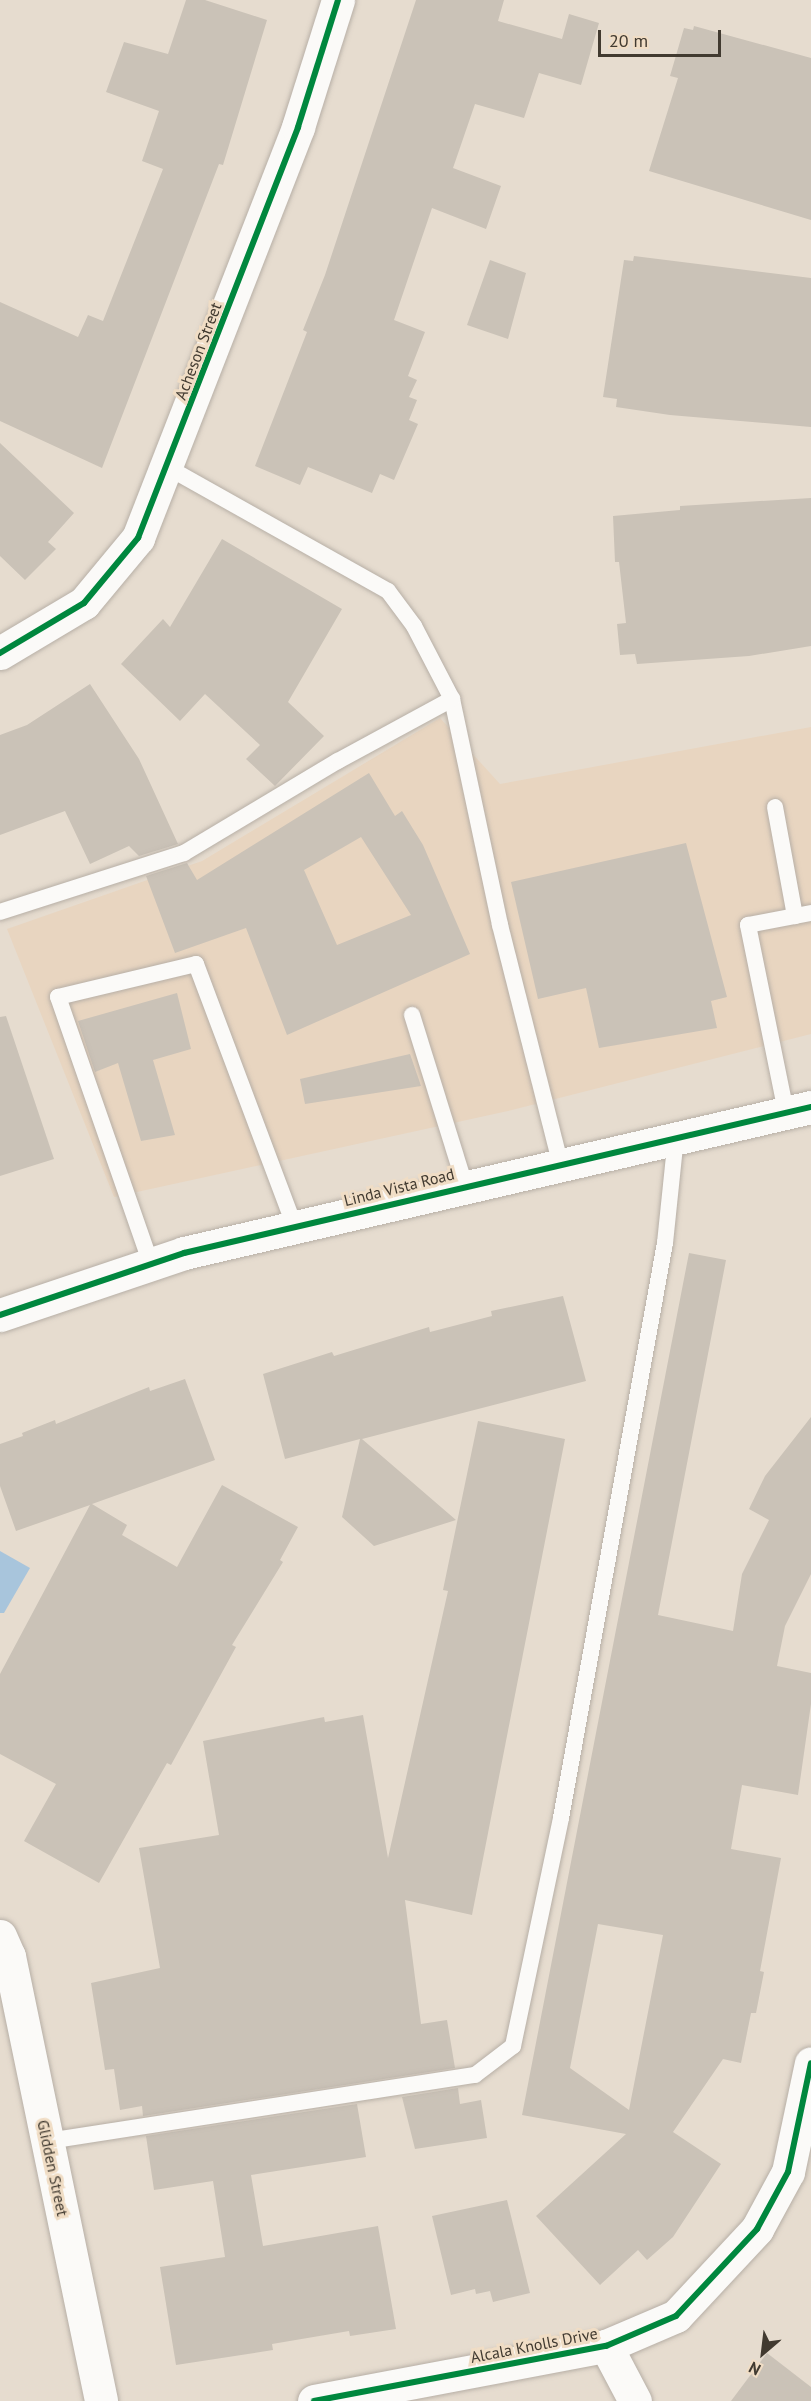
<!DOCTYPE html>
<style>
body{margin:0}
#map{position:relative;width:811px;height:2401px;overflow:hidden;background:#e6dccf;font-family:"PT Sans",sans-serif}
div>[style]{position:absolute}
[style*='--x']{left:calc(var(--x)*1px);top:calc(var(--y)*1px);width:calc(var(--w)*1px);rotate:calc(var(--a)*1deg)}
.built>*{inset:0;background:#e8d5c0}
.water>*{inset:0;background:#a8c5dc}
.building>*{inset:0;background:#cac2b7}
.roads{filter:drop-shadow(0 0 2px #b7afa6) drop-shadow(0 0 2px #b7afa6)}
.lane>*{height:16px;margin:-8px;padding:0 8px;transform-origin:8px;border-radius:8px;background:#fbfaf8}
.street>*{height:33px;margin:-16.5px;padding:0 16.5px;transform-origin:16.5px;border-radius:16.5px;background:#fbfaf8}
.primary>*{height:33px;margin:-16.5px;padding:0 16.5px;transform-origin:16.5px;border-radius:16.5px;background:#fbfaf8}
.cycleway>*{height:6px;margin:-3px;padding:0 3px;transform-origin:3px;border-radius:3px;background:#00873e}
span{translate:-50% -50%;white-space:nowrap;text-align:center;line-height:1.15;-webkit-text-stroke:6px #f0ddc5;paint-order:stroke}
.street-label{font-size:16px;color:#413a30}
.north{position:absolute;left:733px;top:2323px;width:60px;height:60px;-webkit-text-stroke:4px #f0ddc5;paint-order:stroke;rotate:208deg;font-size:16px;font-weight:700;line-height:24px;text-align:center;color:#413a30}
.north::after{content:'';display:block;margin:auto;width:21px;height:27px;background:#413a30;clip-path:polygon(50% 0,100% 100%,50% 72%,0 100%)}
.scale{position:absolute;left:598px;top:30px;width:123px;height:27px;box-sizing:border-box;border:3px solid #413a30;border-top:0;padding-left:8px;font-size:18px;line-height:21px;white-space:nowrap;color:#413a30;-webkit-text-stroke:4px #f0ddc5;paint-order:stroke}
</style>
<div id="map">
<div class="built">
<div style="clip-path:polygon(440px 718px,500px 784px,811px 727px,811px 1034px,508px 1111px,114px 1197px,7px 929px,202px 861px)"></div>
</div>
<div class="water">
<div style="clip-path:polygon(0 1551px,30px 1568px,4px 1613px,0 1613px)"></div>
</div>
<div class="building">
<div style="clip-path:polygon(186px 0,205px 0,267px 20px,223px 165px,219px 164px,102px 468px,0 421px,0 302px,78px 337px,88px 315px,103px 321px,163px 169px,142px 161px,159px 111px,106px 92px,124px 42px,168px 54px)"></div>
<div style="clip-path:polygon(416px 0,504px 0,498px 21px,562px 39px,569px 14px,599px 23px,581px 85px,539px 73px,524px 118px,475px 104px,453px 168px,501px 186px,486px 229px,432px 208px,394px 320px,425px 332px,408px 376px,417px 380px,409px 397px,417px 400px,409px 420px,418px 424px,394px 480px,380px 474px,372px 493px,308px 467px,300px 485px,255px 466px,307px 332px,303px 330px,325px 275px)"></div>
<div style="clip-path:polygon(694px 26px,811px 58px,811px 220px,649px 171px,678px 78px,670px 76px,684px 28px,693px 30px)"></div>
<div style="clip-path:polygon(634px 256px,811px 278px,811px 427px,670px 415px,616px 407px,617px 399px,603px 397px,624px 260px,633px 261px)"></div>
<div style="clip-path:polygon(490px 260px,526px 273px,508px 339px,467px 325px)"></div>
<div style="clip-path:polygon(0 443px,74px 513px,48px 542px,56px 549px,25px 580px,0 556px)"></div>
<div style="clip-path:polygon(811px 498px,811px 646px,749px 656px,637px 664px,635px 654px,620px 655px,617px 624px,626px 623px,619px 562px,615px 562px,613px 516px,680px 510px,680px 506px)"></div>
<div style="clip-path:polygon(222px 539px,342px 609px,288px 702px,324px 736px,275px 786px,246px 759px,260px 745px,205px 694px,180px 721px,121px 664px,163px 619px,170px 627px)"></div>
<div style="clip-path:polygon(90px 684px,139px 759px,178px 844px,139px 856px,129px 846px,90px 864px,65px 811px,0 835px,0 735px,27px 725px)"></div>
<div style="clip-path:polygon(evenodd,369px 773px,395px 816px,402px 811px,423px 845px,470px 954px,287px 1035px,246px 928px,175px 953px,146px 876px,187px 863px,197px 880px,369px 773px,361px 837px,411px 915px,337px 945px,304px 870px,361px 837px)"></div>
<div style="clip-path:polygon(686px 843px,727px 997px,711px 1001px,717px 1028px,599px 1048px,586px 988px,538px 999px,511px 882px)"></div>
<div style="clip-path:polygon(177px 993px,191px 1049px,153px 1060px,175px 1135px,141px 1141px,118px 1063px,95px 1072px,78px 1021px)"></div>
<div style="clip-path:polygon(6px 1016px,54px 1159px,0 1176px,0 1017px)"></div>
<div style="clip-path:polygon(410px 1054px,421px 1086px,305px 1104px,300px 1079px)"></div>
<div style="clip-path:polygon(evenodd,689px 1253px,726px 1260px,658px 1615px,733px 1631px,742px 1574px,769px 1520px,749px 1509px,765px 1476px,811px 1417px,811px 1574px,785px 1626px,777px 1666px,811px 1673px,811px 1704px,798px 1795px,742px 1785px,731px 1849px,781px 1858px,760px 1971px,764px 1972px,756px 2013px,751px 2013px,741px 2063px,723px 2059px,673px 2132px,721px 2164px,673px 2237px,647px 2260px,638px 2250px,600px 2285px,536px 2216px,626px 2134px,522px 2115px,689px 1253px,598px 1924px,663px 1935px,629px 2110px,570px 2068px,598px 1924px)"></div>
<div style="clip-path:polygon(563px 1296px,586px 1381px,362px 1439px,456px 1520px,374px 1546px,342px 1517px,360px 1439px,285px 1459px,263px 1374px,332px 1352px,334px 1356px,429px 1327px,430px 1332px,492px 1316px,491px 1311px)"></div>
<div style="clip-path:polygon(185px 1379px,215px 1460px,92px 1504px,127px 1525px,122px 1535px,177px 1567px,222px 1485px,298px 1527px,280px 1560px,283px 1562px,232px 1645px,236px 1647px,171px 1765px,167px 1763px,99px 1883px,24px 1841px,56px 1784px,0 1754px,0 1674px,90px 1505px,16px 1531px,0 1486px,0 1444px,23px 1436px,22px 1433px,55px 1420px,56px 1424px,149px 1387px,150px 1391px)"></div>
<div style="clip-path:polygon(478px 1421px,565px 1439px,472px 1915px,405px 1900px,421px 2024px,447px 2020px,455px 2068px,143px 2116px,142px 2106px,120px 2110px,114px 2069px,105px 2070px,91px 1983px,160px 1968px,139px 1848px,219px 1835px,203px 1741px,324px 1717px,325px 1722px,363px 1715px,388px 1858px,448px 1591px,443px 1590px)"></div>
<div style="clip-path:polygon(458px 2088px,460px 2104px,481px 2100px,487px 2138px,415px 2149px,402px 2097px)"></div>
<div style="clip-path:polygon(357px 2104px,366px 2157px,251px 2175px,263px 2246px,378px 2226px,396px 2329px,350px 2336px,349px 2331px,272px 2344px,273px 2350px,176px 2365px,160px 2267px,225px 2257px,213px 2181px,154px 2190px,146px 2136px)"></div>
<div style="clip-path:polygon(507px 2200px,530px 2293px,493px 2302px,490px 2291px,476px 2294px,475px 2289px,451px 2295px,432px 2216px)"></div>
<div style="clip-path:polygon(767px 2353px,811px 2387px,811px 2401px,731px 2401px)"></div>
</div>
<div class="roads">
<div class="lane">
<div style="--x:167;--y:467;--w:253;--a:29.3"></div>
<div style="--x:388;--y:591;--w:44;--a:53.4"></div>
<div style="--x:414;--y:626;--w:82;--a:62.5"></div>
<div style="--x:452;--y:699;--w:231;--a:78"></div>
<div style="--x:500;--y:925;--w:244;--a:75.8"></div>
<div style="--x:775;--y:807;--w:111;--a:79.6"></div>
<div style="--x:0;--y:912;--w:193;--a:-17.8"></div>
<div style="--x:184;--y:853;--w:179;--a:-30.9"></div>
<div style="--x:338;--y:761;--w:130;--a:-28.5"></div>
<div style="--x:412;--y:1015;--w:178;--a:72.7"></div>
<div style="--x:786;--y:1112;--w:191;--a:-101.5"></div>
<div style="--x:748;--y:925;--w:64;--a:-10.8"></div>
<div style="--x:151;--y:1264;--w:283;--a:-109.2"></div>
<div style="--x:58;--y:997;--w:142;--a:-13.4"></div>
<div style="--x:196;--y:964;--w:281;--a:69.4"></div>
<div style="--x:48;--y:2141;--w:432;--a:-8.8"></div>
<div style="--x:475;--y:2075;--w:48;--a:-37.3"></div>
<div style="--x:513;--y:2046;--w:233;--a:-78.1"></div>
<div style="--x:561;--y:1818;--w:584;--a:-79.75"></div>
<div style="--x:665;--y:1243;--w:107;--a:-84.1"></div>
</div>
<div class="street">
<div style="--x:0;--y:653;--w:98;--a:-30.8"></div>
<div style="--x:84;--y:603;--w:85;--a:-50.3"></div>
<div style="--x:138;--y:538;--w:441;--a:-68.7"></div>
<div style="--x:298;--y:127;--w:133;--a:-72.5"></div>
<div style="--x:0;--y:1936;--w:22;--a:66"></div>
<div style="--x:9;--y:1956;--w:454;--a:78.3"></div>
<div style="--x:606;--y:2346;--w:62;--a:62.2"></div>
<div style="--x:314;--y:2401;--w:297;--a:-10.7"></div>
<div style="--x:606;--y:2346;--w:76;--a:-23.2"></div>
<div style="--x:676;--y:2316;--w:119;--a:-47"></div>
<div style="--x:757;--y:2229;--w:65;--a:-61.5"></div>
<div style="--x:788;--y:2172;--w:111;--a:-78.1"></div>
</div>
<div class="primary">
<div style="--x:0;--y:1315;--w:194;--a:-18.6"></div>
<div style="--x:184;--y:1253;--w:644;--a:-13.11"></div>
</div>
</div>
<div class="cycleway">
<div style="--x:0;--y:653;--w:98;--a:-30.8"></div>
<div style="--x:84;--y:603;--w:85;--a:-50.3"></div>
<div style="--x:138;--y:538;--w:441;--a:-68.7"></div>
<div style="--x:298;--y:127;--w:133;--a:-72.5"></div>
<div style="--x:0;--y:1315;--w:194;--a:-18.6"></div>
<div style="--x:184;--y:1253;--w:644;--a:-13.11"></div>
<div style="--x:314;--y:2401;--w:297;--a:-10.7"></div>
<div style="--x:606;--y:2346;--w:76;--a:-23.2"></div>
<div style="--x:676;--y:2316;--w:119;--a:-47"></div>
<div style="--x:757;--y:2229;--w:65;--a:-61.5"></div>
<div style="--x:788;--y:2172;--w:111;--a:-78.1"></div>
</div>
<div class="street-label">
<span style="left:198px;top:351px;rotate:-69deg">Acheson Street</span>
<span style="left:399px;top:1187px;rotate:-14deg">Linda Vista Road</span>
<span style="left:53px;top:2168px;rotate:78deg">Glidden Street</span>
<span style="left:534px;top:2345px;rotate:-11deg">Alcala Knolls Drive</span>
</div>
<div class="north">N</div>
<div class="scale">20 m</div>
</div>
